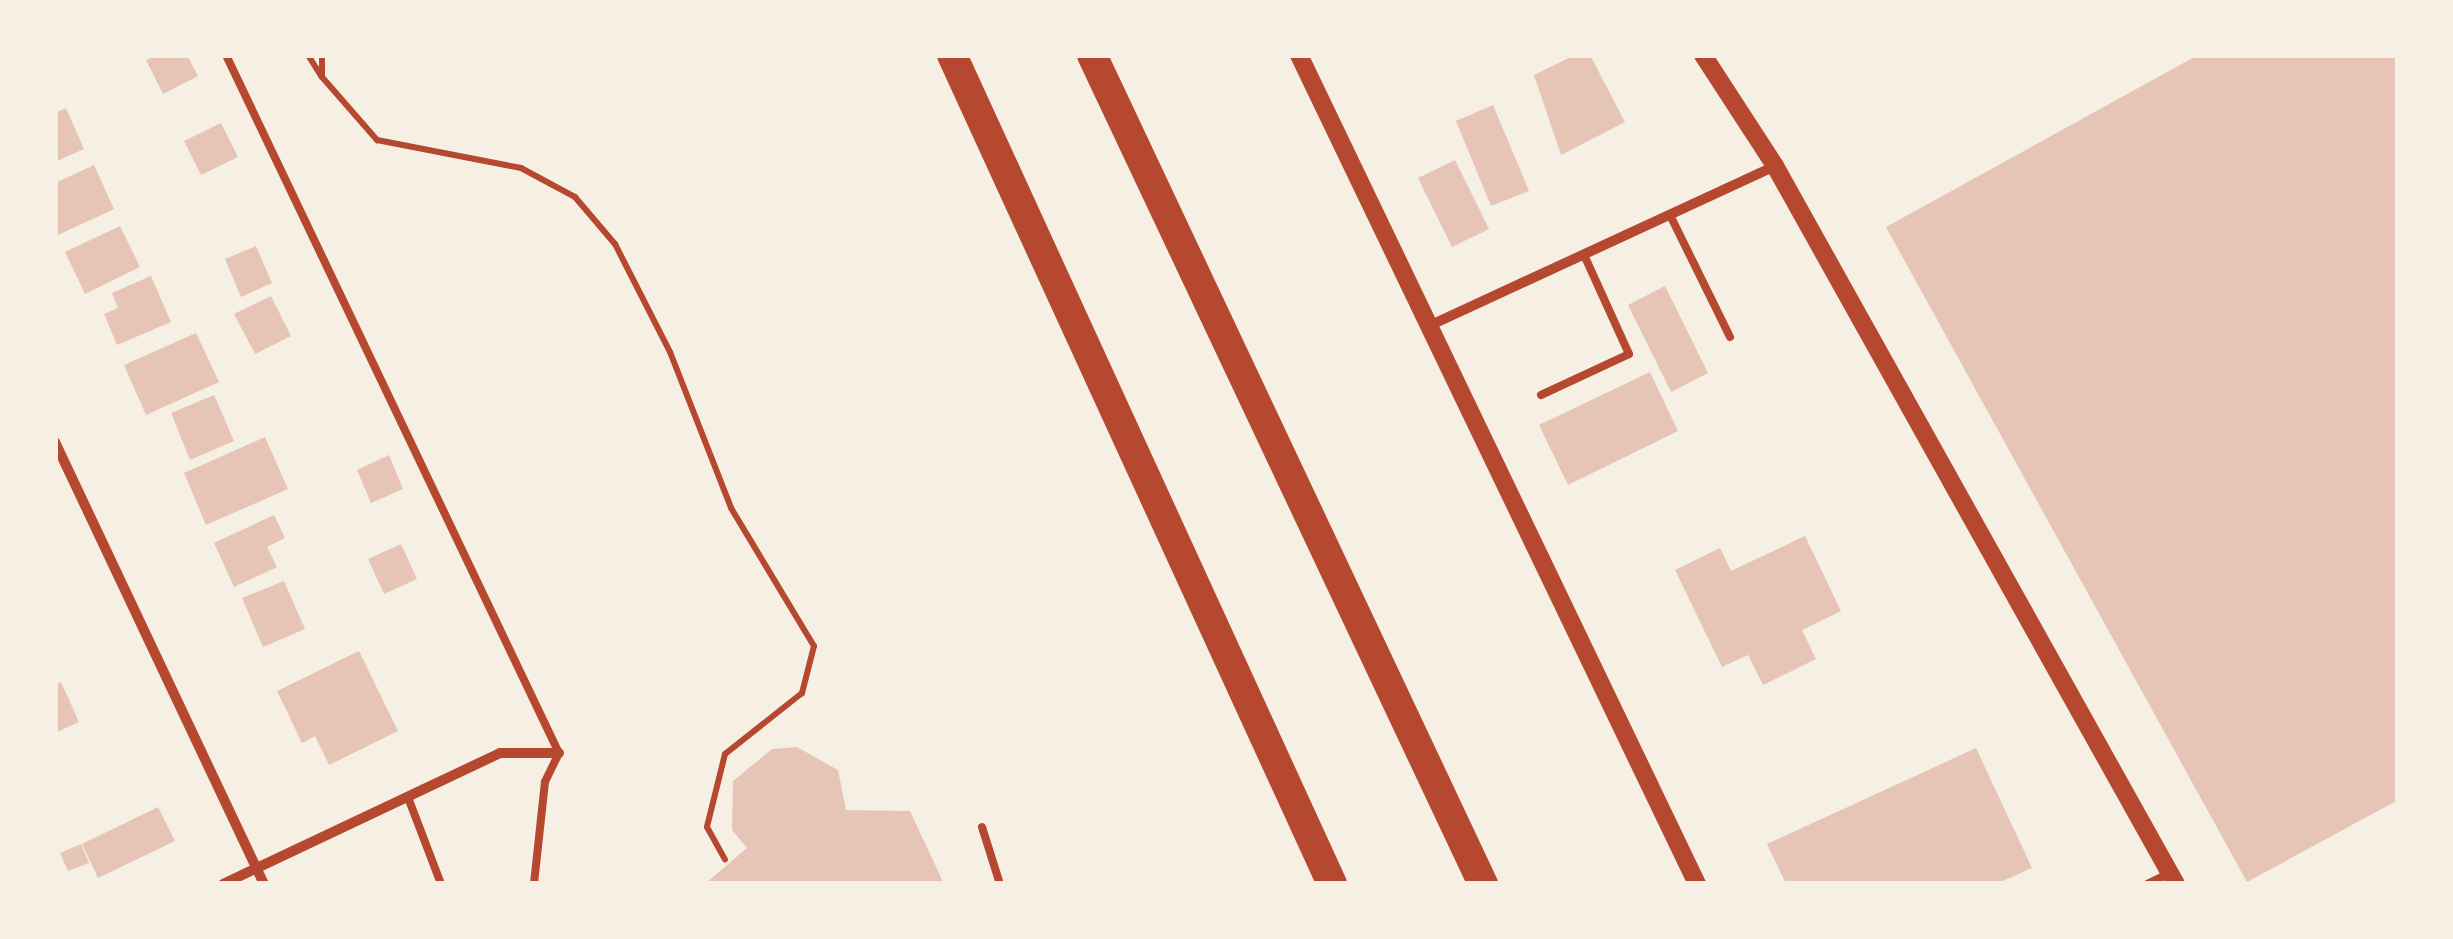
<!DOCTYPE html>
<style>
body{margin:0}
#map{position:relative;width:2453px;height:939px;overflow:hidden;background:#f6efe4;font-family:"Libre Baskerville",serif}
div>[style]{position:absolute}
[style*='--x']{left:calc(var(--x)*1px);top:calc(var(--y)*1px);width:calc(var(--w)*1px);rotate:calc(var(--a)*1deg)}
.building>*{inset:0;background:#e6c5b7}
.path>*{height:6px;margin:-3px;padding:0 3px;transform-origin:3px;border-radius:3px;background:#b5482f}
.service>*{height:8px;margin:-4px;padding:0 4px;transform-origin:4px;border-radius:4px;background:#b5482f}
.minor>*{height:10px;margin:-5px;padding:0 5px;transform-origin:5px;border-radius:5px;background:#b5482f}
.tertiary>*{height:18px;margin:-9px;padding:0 9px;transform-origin:9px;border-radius:9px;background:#b5482f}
.motorway>*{height:30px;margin:-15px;padding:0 15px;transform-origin:15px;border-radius:15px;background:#b5482f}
span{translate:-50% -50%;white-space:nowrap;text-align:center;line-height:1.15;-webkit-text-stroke:10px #f6efe4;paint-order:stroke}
.frame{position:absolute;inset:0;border:58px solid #f6efe4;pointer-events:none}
</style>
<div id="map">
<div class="building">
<div style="clip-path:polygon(157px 55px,187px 55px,198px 76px,163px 94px,146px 60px)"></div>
<div style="clip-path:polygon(1575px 55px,1590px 55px,1625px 122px,1561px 155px,1534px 75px)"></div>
<div style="clip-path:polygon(2198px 55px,2398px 55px,2398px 800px,2247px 882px,1886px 227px)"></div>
<div style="clip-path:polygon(1493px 105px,1529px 191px,1491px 206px,1456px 121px)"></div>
<div style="clip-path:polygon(66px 108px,84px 149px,55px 162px,55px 113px)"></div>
<div style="clip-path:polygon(221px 123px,238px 157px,201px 175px,184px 141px)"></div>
<div style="clip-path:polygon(1455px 160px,1489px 229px,1452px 247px,1418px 178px)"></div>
<div style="clip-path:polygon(94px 165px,114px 209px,58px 235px,55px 183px)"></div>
<div style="clip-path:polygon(120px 226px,140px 267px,85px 294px,65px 252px)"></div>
<div style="clip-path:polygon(256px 246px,272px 283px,241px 297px,225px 259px)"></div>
<div style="clip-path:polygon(151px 276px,171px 322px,117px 345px,104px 314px,118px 308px,112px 293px)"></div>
<div style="clip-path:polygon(1665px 286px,1708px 373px,1671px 392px,1628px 305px)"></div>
<div style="clip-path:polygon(271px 296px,291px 336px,255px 354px,234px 314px)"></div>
<div style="clip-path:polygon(196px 333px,219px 382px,146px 415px,124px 365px)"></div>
<div style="clip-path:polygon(1650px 372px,1678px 431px,1568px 485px,1539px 425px)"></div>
<div style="clip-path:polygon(214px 395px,234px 441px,190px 460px,171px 413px)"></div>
<div style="clip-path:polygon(265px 437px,288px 489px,206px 525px,184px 473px)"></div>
<div style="clip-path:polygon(389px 455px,403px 489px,371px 503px,357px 470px)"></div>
<div style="clip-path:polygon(274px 515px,285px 538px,267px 547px,277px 567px,234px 587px,214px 543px)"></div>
<div style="clip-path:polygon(1805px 536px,1841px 611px,1802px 630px,1816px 659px,1763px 685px,1748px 655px,1722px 667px,1675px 570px,1720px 548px,1731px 571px)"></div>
<div style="clip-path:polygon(401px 544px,417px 579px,384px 594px,368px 559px)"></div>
<div style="clip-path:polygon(284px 581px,305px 629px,263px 647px,242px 598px)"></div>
<div style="clip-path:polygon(359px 651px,398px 731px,329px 765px,315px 736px,302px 743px,277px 691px)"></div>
<div style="clip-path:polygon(61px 682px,79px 722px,55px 733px,55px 685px)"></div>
<div style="clip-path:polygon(797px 747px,838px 770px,846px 810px,910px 811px,944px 884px,705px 884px,747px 848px,732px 830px,733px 781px,772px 749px)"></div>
<div style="clip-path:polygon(1976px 748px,2032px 868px,1996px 884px,1786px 884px,1767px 844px)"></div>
<div style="clip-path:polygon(158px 807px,175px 841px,98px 878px,82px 844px)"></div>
<div style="clip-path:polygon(81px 844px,89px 863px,68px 871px,60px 853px)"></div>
</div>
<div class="path">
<div style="--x:308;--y:55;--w:25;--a:58"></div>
<div style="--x:322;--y:55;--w:22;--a:90"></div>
<div style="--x:322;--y:77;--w:84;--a:48.9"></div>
<div style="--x:377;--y:140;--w:147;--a:11"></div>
<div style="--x:521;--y:168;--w:61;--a:28.2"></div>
<div style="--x:575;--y:197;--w:62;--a:49.6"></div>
<div style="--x:615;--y:244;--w:121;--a:63"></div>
<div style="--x:670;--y:352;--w:168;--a:68.6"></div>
<div style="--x:731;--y:508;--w:161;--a:59"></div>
<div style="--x:814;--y:646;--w:49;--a:104.3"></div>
<div style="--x:802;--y:693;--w:98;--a:141.6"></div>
<div style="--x:725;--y:754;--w:75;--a:103.9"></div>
<div style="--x:707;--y:827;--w:37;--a:61"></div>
</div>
<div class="service">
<div style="--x:226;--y:55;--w:773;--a:64.5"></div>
<div style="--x:559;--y:753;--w:32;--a:116"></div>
<div style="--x:545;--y:782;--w:103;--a:96.2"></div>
<div style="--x:1670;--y:215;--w:136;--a:63.8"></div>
<div style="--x:1541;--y:395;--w:97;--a:-25"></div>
<div style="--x:1629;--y:354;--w:109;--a:-114.4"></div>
<div style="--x:409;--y:800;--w:90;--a:69.1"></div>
<div style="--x:982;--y:827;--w:60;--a:72.5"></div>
<div style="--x:2147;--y:884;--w:25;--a:-26"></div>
</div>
<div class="minor">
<div style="--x:1431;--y:325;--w:379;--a:-24.8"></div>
<div style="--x:55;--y:442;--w:489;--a:64.7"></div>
<div style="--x:223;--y:884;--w:306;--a:-25.3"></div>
<div style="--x:500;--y:753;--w:59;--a:0"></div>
</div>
<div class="tertiary">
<div style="--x:1299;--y:55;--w:920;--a:64.35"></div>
<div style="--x:1703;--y:55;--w:132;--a:57"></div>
<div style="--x:1775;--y:166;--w:822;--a:60.82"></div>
</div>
<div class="motorway">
<div style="--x:952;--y:55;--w:912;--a:65.37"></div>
<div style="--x:1092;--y:55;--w:917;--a:64.75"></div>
</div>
<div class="frame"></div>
</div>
